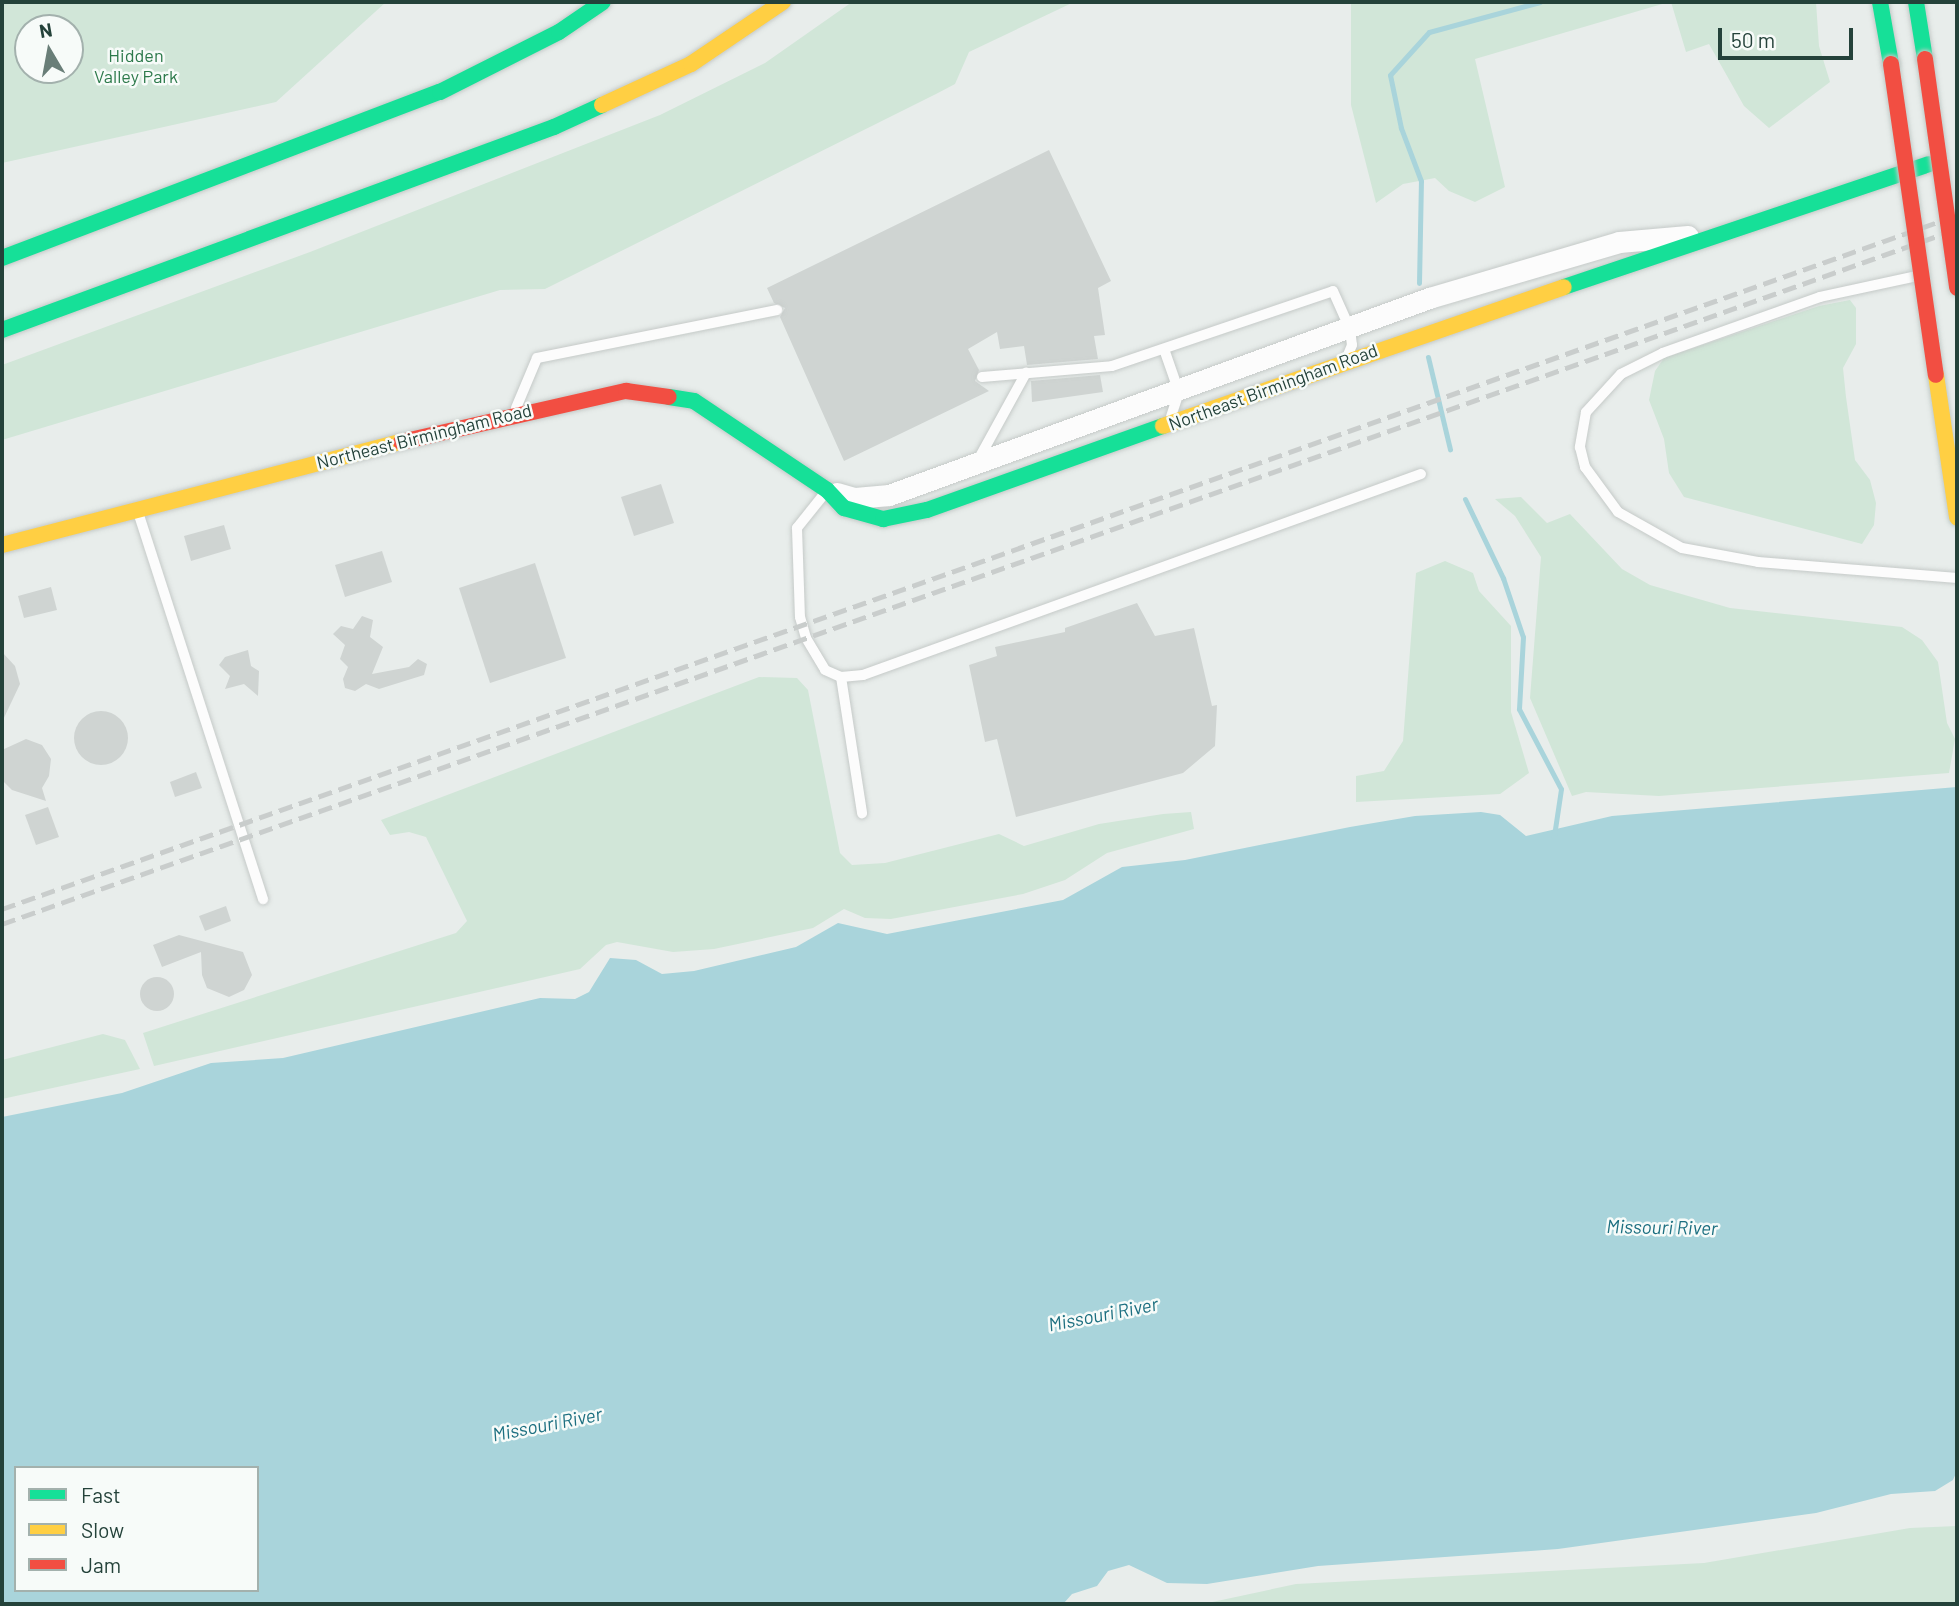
<!DOCTYPE html>
<style>
body{margin:0}
#map{position:relative;width:1959px;height:1606px;overflow:hidden;background:#e8edeb;font-family:Barlow,sans-serif}
div>[style]{position:absolute}
[style*='--x']{left:calc(var(--x)*1px);top:calc(var(--y)*1px);width:calc(var(--w)*1px);rotate:calc(var(--a)*1deg)}
.green>*{inset:0;background:#d1e6d8}
.water>*{inset:0;background:#a9d4db}
.stream>*{height:5px;margin:-2.5px;padding:0 2.5px;transform-origin:2.5px;border-radius:2.5px;background:#a9d4db}
.building>*{inset:0;background:#cfd4d2}
.round{border-radius:50%}
.roads{filter:drop-shadow(0 0 2px #c5cac8) drop-shadow(0 0 2px #c5cac8)}
.lane>*{height:10px;margin:-5px;padding:0 5px;transform-origin:5px;border-radius:5px;background:#fcfcfc}
.street>*{height:21px;margin:-10.5px;padding:0 10.5px;transform-origin:10.5px;border-radius:10.5px;background:#fcfcfc}
.fast>*{height:16px;margin:-8px;padding:0 8px;transform-origin:8px;border-radius:8px;background:#16e098}
.slow>*{height:16px;margin:-8px;padding:0 8px;transform-origin:8px;border-radius:8px;background:#ffcf43}
.jam>*{height:16px;margin:-8px;padding:0 8px;transform-origin:8px;border-radius:8px;background:#f24e42}
.rail>*{height:5px;margin-top:-2.5px;transform-origin:0;background:repeating-linear-gradient(90deg,#c9cdcc 0 14px,transparent 0 21px)}
.bridges{filter:drop-shadow(0 0 2px #c3ccc9) drop-shadow(0 0 2px #c3ccc9)}
.slow-bridge>*{height:16px;margin:-8px;padding:0 8px;transform-origin:8px;border-radius:8px;background:#ffcf43}
.jam-bridge>*{height:16px;margin:-8px;padding:0 8px;transform-origin:8px;border-radius:8px;background:#f24e42}
span{translate:-50% -50%;white-space:nowrap;text-align:center;line-height:1.15;-webkit-text-stroke:5px #f7fbf9;paint-order:stroke}
.park-label{font-size:18px;color:#2d7a4b}
.street-label{font-size:18px;color:#24423a}
.water-label{font-size:19px;color:#1c6f80;font-style:italic}
.frame{position:absolute;inset:0;border:4px solid #24423a;pointer-events:none}
.legend{position:absolute;left:14px;top:1466px;width:245px;height:126px;box-sizing:border-box;background:#f7fbf9;border:2px solid #a3b1ad;margin:0;padding:9px 12px;list-style:none;font-size:21px;color:#24423a}
.legend li{display:flex;align-items:center;gap:14px;height:35px}
.legend b{width:35px;border:2px solid #a3b1ad}
.north{position:absolute;left:14px;top:14px;width:70px;height:70px;box-sizing:border-box;background:#f7fbf9;border:2px solid #a3b1ad;border-radius:50%;rotate:350deg;font-size:19px;font-weight:700;line-height:28px;text-align:center;color:#24423a}
.north::after{content:'';display:block;margin:auto;width:24px;height:32px;background:#697e78;clip-path:polygon(50% 0,100% 100%,50% 72%,0 100%)}
.scale{position:absolute;left:1718px;top:28px;width:135px;height:32px;box-sizing:border-box;border:4px solid #24423a;border-top:0;padding-left:9px;font-size:21px;line-height:24px;white-space:nowrap;color:#24423a;-webkit-text-stroke:5px #f7fbf9;paint-order:stroke}
</style>
<div id="map">
<div class="green">
<div style="clip-path:polygon(evenodd,2px 2px,386px 2px,276px 102px,2px 163px,2px 2px,70px 28px,70px 70px,28px 70px,28px 28px,70px 28px)"></div>
<div style="clip-path:polygon(852px 2px,1074px 2px,969px 52px,955px 84px,936px 94px,545px 289px,500px 290px,2px 440px,2px 365px,310px 252px,660px 115px,765px 63px)"></div>
<div style="clip-path:polygon(1351px 2px,1669px 2px,1475px 59px,1505px 187px,1475px 202px,1449px 191px,1435px 178px,1403px 184px,1376px 203px,1351px 105px)"></div>
<div style="clip-path:polygon(1671px 2px,1816px 2px,1819px 46px,1830px 82px,1769px 128px,1744px 106px,1709px 44px,1686px 52px)"></div>
<div style="clip-path:polygon(1850px 300px,1856px 308px,1856px 344px,1843px 368px,1846px 397px,1855px 460px,1870px 480px,1876px 503px,1874px 525px,1862px 544px,1684px 497px,1669px 473px,1664px 439px,1649px 400px,1655px 371px,1664px 358px,1819px 306px)"></div>
<div style="clip-path:polygon(1521px 497px,1547px 523px,1570px 514px,1622px 569px,1650px 585px,1730px 608px,1902px 627px,1922px 640px,1938px 662px,1947px 723px,1955px 739px,1949px 773px,1659px 796px,1586px 792px,1572px 796px,1530px 698px,1541px 557px,1515px 516px,1495px 499px)"></div>
<div style="clip-path:polygon(1445px 561px,1473px 573px,1479px 591px,1511px 626px,1511px 712px,1529px 773px,1500px 794px,1356px 802px,1356px 776px,1384px 771px,1403px 741px,1416px 573px)"></div>
<div style="clip-path:polygon(759px 677px,797px 678px,808px 690px,840px 853px,852px 865px,885px 863px,999px 834px,1024px 846px,1099px 824px,1163px 814px,1191px 812px,1194px 829px,1107px 853px,1065px 880px,1023px 894px,891px 919px,865px 918px,844px 909px,813px 928px,714px 949px,673px 952px,617px 942px,606px 945px,580px 969px,154px 1066px,143px 1033px,456px 933px,467px 921px,426px 837px,409px 832px,390px 835px,381px 820px)"></div>
<div style="clip-path:polygon(103px 1034px,125px 1040px,140px 1069px,2px 1099px,2px 1060px)"></div>
<div style="clip-path:polygon(1957px 1526px,1957px 1604px,1203px 1604px,1296px 1584px,1704px 1563px,1910px 1528px)"></div>
</div>
<div class="water">
<div style="clip-path:polygon(evenodd,1957px 787px,1957px 1471px,1953px 1480px,1935px 1491px,1891px 1494px,1816px 1513px,1558px 1549px,1318px 1566px,1207px 1584px,1167px 1583px,1129px 1565px,1108px 1571px,1097px 1586px,1072px 1594px,1064px 1603px,1051px 1604px,2px 1604px,2px 1117px,122px 1093px,211px 1063px,283px 1058px,540px 998px,575px 999px,589px 992px,610px 958px,636px 960px,662px 974px,694px 971px,796px 947px,838px 923px,887px 934px,1063px 900px,1122px 867px,1185px 860px,1350px 827px,1415px 816px,1481px 812px,1500px 815px,1526px 836px,1612px 816px,1957px 787px,16px 1468px,257px 1468px,257px 1590px,16px 1590px,16px 1468px)"></div>
</div>
<div class="stream">
<div style="--x:1419;--y:283;--w:102;--a:-88.9"></div>
<div style="--x:1421;--y:181;--w:57;--a:-110.7"></div>
<div style="--x:1401;--y:128;--w:54;--a:-101.7"></div>
<div style="--x:1390;--y:75;--w:58;--a:-47.8"></div>
<div style="--x:1429;--y:32;--w:115;--a:-15.1"></div>
<div style="--x:1428;--y:357;--w:95;--a:76.6"></div>
<div style="--x:1465;--y:499;--w:88;--a:64.3"></div>
<div style="--x:1503;--y:578;--w:62;--a:71.3"></div>
<div style="--x:1523;--y:637;--w:72;--a:93.2"></div>
<div style="--x:1519;--y:709;--w:90;--a:62.3"></div>
<div style="--x:1561;--y:789;--w:48;--a:98.5"></div>
</div>
<div class="building">
<div style="clip-path:polygon(1049px 150px,1111px 281px,1098px 288px,1105px 335px,1094px 336px,1098px 359px,1027px 365px,1024px 346px,1000px 349px,997px 332px,968px 349px,979px 370px,975px 381px,989px 391px,844px 461px,780px 317px,785px 308px,774px 303px,767px 288px)"></div>
<div style="clip-path:polygon(1100px 375px,1103px 392px,1032px 402px,1031px 381px)"></div>
<div style="clip-path:polygon(661px 484px,674px 523px,634px 536px,621px 497px)"></div>
<div style="clip-path:polygon(224px 525px,231px 549px,191px 561px,184px 536px)"></div>
<div style="clip-path:polygon(382px 551px,392px 582px,345px 597px,335px 565px)"></div>
<div style="clip-path:polygon(535px 563px,566px 658px,490px 683px,459px 588px)"></div>
<div style="clip-path:polygon(51px 587px,57px 610px,24px 618px,18px 596px)"></div>
<div style="clip-path:polygon(1137px 603px,1155px 636px,1194px 628px,1212px 706px,1217px 705px,1215px 746px,1183px 773px,1016px 817px,997px 739px,985px 742px,969px 665px,997px 656px,995px 647px,1065px 632px,1065px 628px)"></div>
<div style="clip-path:polygon(362px 616px,373px 620px,370px 637px,383px 647px,372px 674px,409px 667px,418px 659px,427px 664px,424px 675px,379px 689px,366px 684px,355px 691px,345px 688px,343px 679px,348px 667px,340px 659px,345px 645px,333px 634px,341px 626px,353px 629px)"></div>
<div style="clip-path:polygon(248px 650px,251px 666px,259px 671px,258px 696px,244px 684px,225px 689px,230px 676px,219px 665px,225px 657px)"></div>
<div style="clip-path:polygon(2px 652px,15px 666px,20px 684px,2px 722px)"></div>
<div class="round" style="left:74px;top:711px;width:54px;height:54px"></div>
<div style="clip-path:polygon(26px 739px,42px 745px,51px 759px,49px 776px,42px 788px,46px 801px,12px 790px,2px 780px,2px 750px)"></div>
<div style="clip-path:polygon(196px 772px,202px 788px,175px 797px,170px 782px)"></div>
<div style="clip-path:polygon(48px 807px,59px 837px,36px 845px,25px 815px)"></div>
<div style="clip-path:polygon(226px 906px,231px 921px,205px 931px,199px 916px)"></div>
<div style="clip-path:polygon(179px 935px,243px 952px,252px 975px,244px 990px,229px 997px,207px 988px,202px 975px,201px 952px,162px 967px,153px 945px)"></div>
<div class="round" style="left:140px;top:977px;width:34px;height:34px"></div>
</div>
<div class="roads">
<div class="lane">
<div style="--x:1917;--y:276;--w:99;--a:167.8"></div>
<div style="--x:1820;--y:297;--w:167;--a:160.4"></div>
<div style="--x:1663;--y:353;--w:47;--a:153.4"></div>
<div style="--x:1621;--y:374;--w:52;--a:132.6"></div>
<div style="--x:1586;--y:412;--w:36;--a:100"></div>
<div style="--x:1580;--y:447;--w:21;--a:76"></div>
<div style="--x:1585;--y:467;--w:56;--a:53.7"></div>
<div style="--x:1618;--y:512;--w:73;--a:29.4"></div>
<div style="--x:1682;--y:548;--w:77;--a:10.4"></div>
<div style="--x:1758;--y:562;--w:200;--a:4.6"></div>
<div style="--x:1164;--y:349;--w:46;--a:70.8"></div>
<div style="--x:1179;--y:392;--w:26;--a:108"></div>
<div style="--x:982;--y:377;--w:130;--a:-4.8"></div>
<div style="--x:1112;--y:366;--w:233;--a:-18.7"></div>
<div style="--x:1333;--y:291;--w:42;--a:65.9"></div>
<div style="--x:1350;--y:329;--w:16;--a:83"></div>
<div style="--x:1352;--y:345;--w:11;--a:112"></div>
<div style="--x:516;--y:408;--w:54;--a:-67.2"></div>
<div style="--x:537;--y:358;--w:245;--a:-11.3"></div>
<div style="--x:977;--y:462;--w:102;--a:-61.2"></div>
<div style="--x:825;--y:493;--w:45;--a:128.7"></div>
<div style="--x:797;--y:528;--w:89;--a:88.1"></div>
<div style="--x:800;--y:617;--w:22;--a:74"></div>
<div style="--x:806;--y:638;--w:37;--a:59"></div>
<div style="--x:825;--y:670;--w:17;--a:24"></div>
<div style="--x:841;--y:677;--w:22;--a:-5"></div>
<div style="--x:863;--y:675;--w:593;--a:-19.81"></div>
<div style="--x:138;--y:512;--w:407;--a:72.1"></div>
<div style="--x:841;--y:677;--w:138;--a:81.2"></div>
</div>
<div class="street">
<div style="--x:837;--y:493;--w:19;--a:16"></div>
<div style="--x:855;--y:498;--w:34;--a:-5"></div>
<div style="--x:889;--y:495;--w:575;--a:-20.04"></div>
<div style="--x:1429;--y:298;--w:198;--a:-16.4"></div>
<div style="--x:1619;--y:242;--w:69;--a:-5"></div>
</div>
<div class="fast">
<div style="--x:1880;--y:2;--w:63;--a:79.9"></div>
<div style="--x:1916;--y:2;--w:58;--a:81"></div>
<div style="--x:2;--y:258;--w:468;--a:-20.8"></div>
<div style="--x:440;--y:92;--w:133;--a:-26.8"></div>
<div style="--x:559;--y:32;--w:53;--a:-34.3"></div>
<div style="--x:1564;--y:287;--w:385;--a:-18.6"></div>
<div style="--x:2;--y:330;--w:588;--a:-20.19"></div>
<div style="--x:554;--y:127;--w:53;--a:-24.6"></div>
<div style="--x:669;--y:397;--w:25;--a:9"></div>
<div style="--x:694;--y:401;--w:160;--a:33.8"></div>
<div style="--x:827;--y:490;--w:25;--a:47"></div>
<div style="--x:844;--y:508;--w:41;--a:15.8"></div>
<div style="--x:883;--y:519;--w:45;--a:-11.6"></div>
<div style="--x:927;--y:510;--w:251;--a:-19.6"></div>
</div>
<div class="slow">
<div style="--x:602;--y:105;--w:98;--a:-24.7"></div>
<div style="--x:691;--y:64;--w:111;--a:-34"></div>
<div style="--x:1163;--y:426;--w:424;--a:-19.1"></div>
<div style="--x:2;--y:545;--w:412;--a:-14.5"></div>
</div>
<div class="jam">
<div style="--x:401;--y:442;--w:231;--a:-12.8"></div>
<div style="--x:626;--y:391;--w:43;--a:7.9"></div>
</div>
</div>
<div class="rail">
<div style="--x:2;--y:909;--w:2075;--a:-19.54"></div>
<div style="--x:2;--y:924;--w:2075;--a:-19.57"></div>
</div>
<div class="bridges">
<div class="slow-bridge">
<div style="--x:1936;--y:375;--w:144;--a:81.6"></div>
</div>
<div class="jam-bridge">
<div style="--x:1925;--y:59;--w:231;--a:82"></div>
<div style="--x:1891;--y:64;--w:314;--a:81.8"></div>
</div>
</div>
<div class="park-label">
<span style="left:136px;top:66px">Hidden<br>Valley Park</span>
</div>
<div class="street-label">
<span style="left:1273px;top:387px;rotate:-20deg">Northeast Birmingham Road</span>
<span style="left:424px;top:436px;rotate:-14deg">Northeast Birmingham Road</span>
</div>
<div class="water-label">
<span style="left:1662px;top:1227px;rotate:1deg">Missouri River</span>
<span style="left:1103px;top:1314px;rotate:-11deg">Missouri River</span>
<span style="left:547px;top:1424px;rotate:-11deg">Missouri River</span>
</div>
<div class="frame"></div>
<ul class="legend">
<li><b style="height:9px;background:#16e098"></b>Fast</li>
<li><b style="height:9px;background:#ffcf43"></b>Slow</li>
<li><b style="height:9px;background:#f24e42"></b>Jam</li>
</ul>
<div class="north">N</div>
<div class="scale">50 m</div>
</div>
